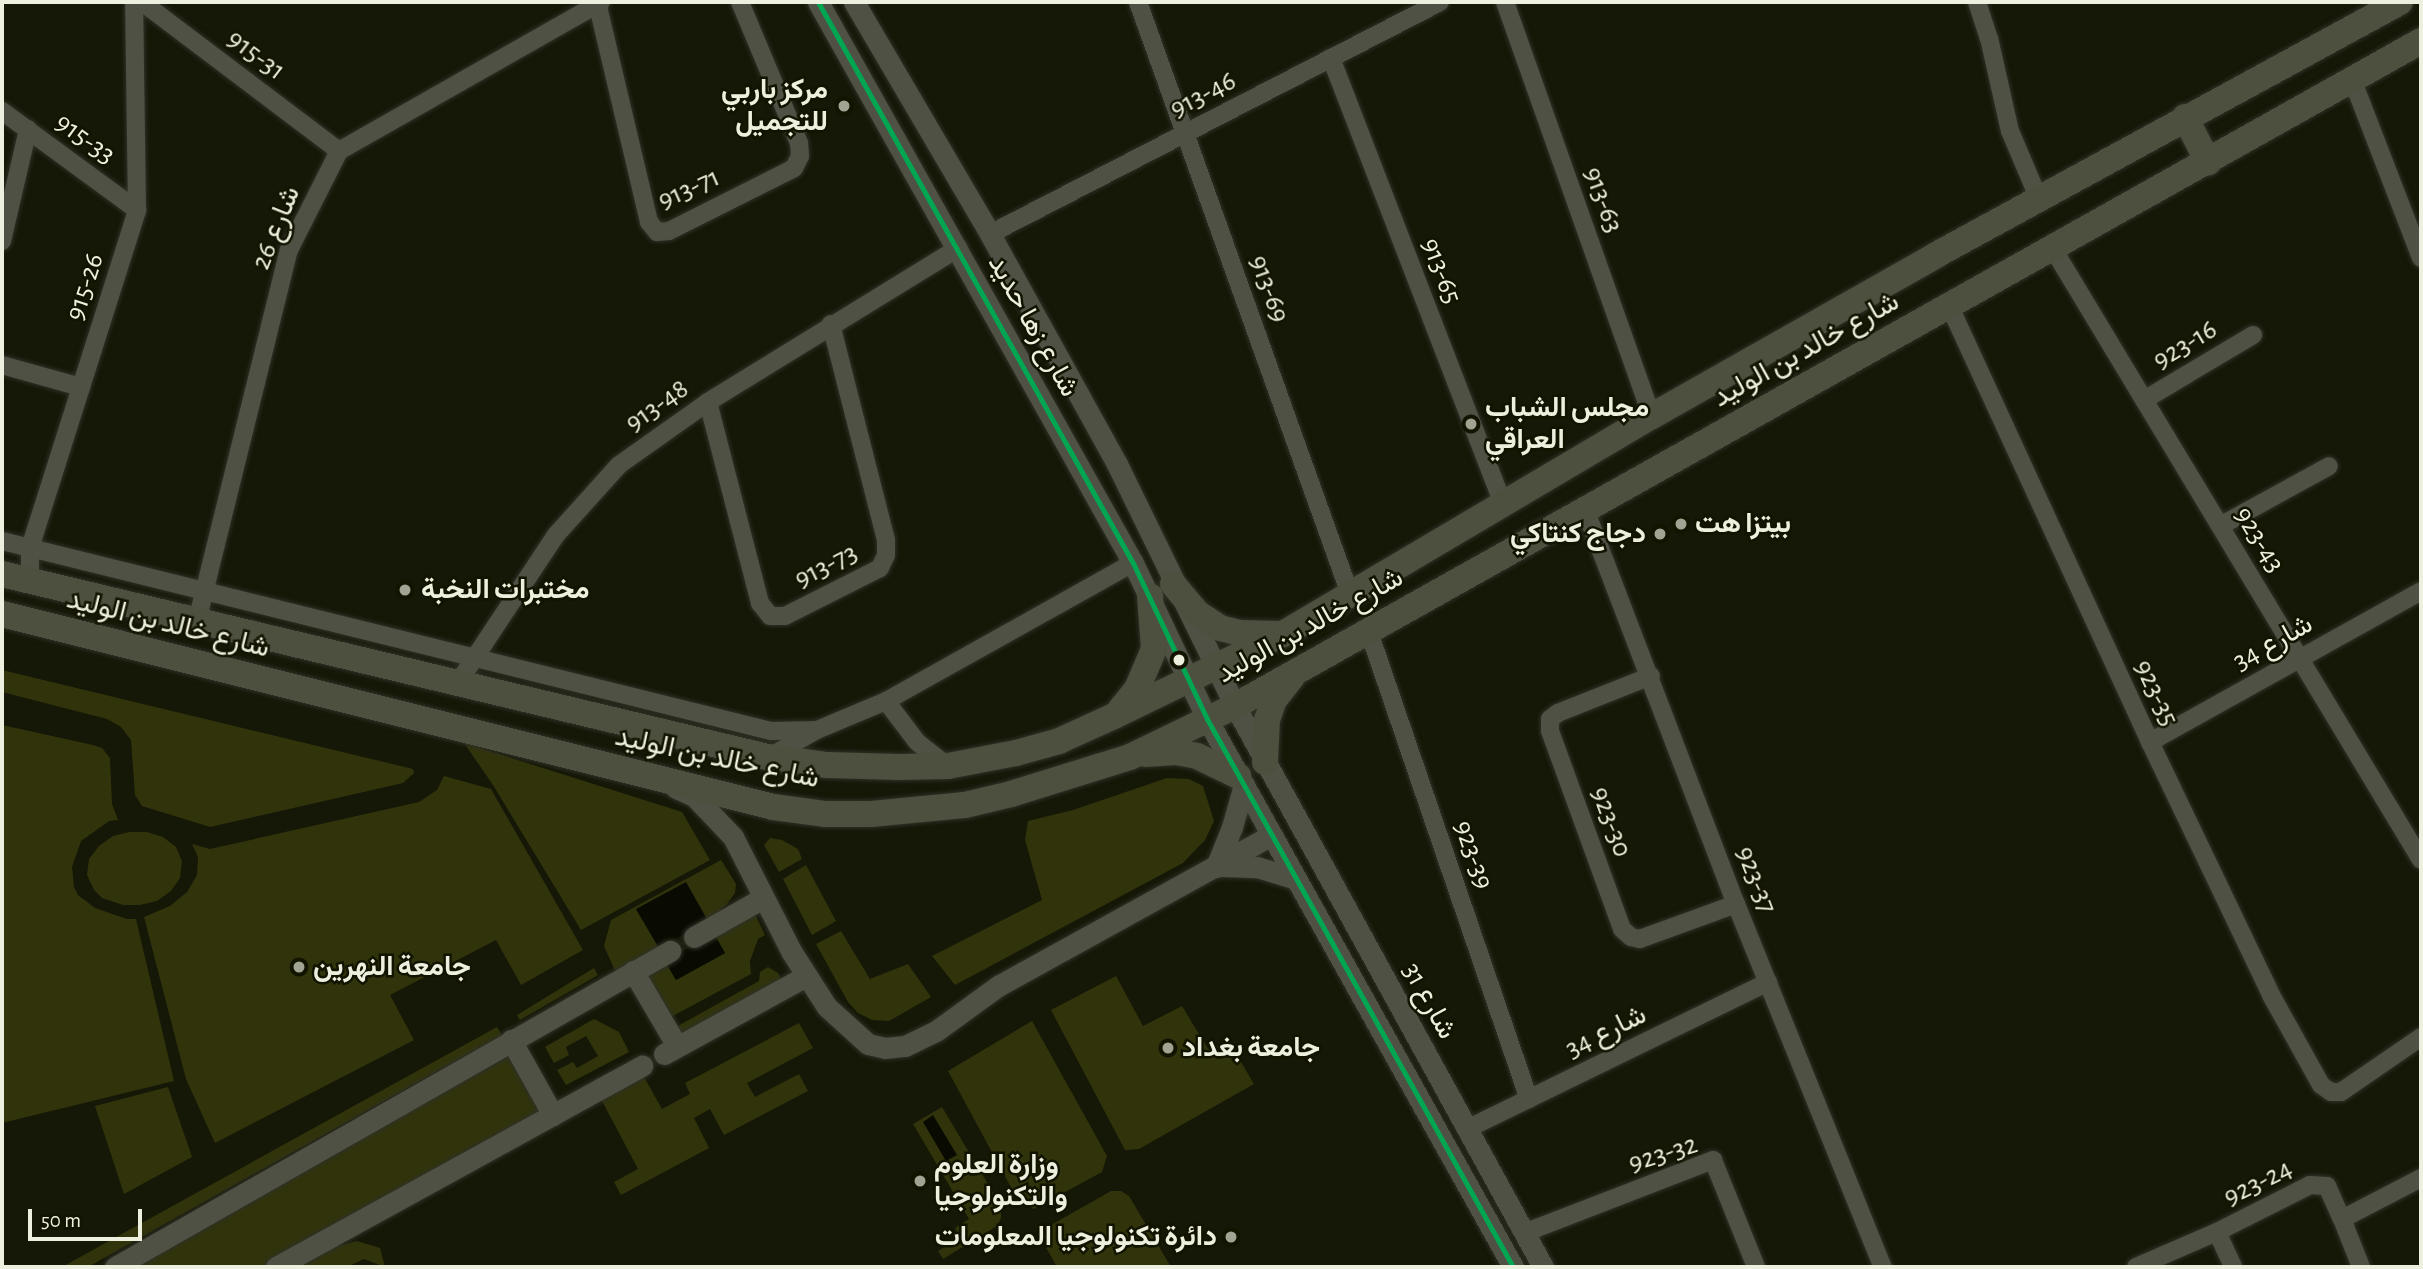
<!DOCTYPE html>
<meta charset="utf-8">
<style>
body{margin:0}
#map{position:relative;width:2423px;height:1269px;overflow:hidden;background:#151707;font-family:"Alegreya Sans",Vazirmatn,sans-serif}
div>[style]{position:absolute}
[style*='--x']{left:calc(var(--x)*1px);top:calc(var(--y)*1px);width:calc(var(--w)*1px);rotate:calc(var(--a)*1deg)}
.green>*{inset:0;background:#31340b}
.water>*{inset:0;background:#090a01}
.roads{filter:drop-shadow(0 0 2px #303127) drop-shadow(0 0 2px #303127)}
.minor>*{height:18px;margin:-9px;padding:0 9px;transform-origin:9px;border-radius:9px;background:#505145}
.tertiary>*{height:21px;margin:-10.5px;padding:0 10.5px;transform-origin:10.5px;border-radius:10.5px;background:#505145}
.primary>*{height:26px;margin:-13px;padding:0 13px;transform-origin:13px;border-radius:13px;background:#4d4f3f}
.bus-1>*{height:5px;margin:-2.5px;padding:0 2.5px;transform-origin:2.5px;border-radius:2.5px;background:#00a651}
.dots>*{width:19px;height:19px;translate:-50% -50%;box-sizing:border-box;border:4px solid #121400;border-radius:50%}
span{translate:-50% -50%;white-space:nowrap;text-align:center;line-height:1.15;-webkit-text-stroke:5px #121400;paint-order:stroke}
.street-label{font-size:28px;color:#edf0de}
.poi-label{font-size:28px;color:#edf0de;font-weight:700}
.right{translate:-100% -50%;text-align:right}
.left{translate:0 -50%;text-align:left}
.frame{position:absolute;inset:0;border:4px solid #edf0de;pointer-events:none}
.scale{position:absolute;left:28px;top:1209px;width:114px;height:32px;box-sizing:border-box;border:4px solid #edf0de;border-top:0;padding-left:9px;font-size:21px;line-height:24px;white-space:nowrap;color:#edf0de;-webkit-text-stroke:5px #121400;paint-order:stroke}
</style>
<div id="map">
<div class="green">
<div style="clip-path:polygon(2px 670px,413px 769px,414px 773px,403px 783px,210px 827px,142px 806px,135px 795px,131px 740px,121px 727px,107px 719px,2px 692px)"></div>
<div style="clip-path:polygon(2px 725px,93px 745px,102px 748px,110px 758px,112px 804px,118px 820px,109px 821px,81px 841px,72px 867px,74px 887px,78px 895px,95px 908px,127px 919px,136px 919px,174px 1081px,2px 1123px)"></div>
<div style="clip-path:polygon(464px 743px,682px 812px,710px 860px,581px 930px,493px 785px)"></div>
<div style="clip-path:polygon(444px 776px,491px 789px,583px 950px,521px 985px,496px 940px,390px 995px,414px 1040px,215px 1143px,186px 1079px,144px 917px,170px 906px,187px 892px,197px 875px,198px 857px,192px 844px,210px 849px,419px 802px,437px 790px)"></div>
<div style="clip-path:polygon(1167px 778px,1189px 779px,1203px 786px,1214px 821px,1205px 840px,1183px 863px,955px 985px,932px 956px,1042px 900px,1025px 840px,1028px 821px,1073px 810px)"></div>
<div style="clip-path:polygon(129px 832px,147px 832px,163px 837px,176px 847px,182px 861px,180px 878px,171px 891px,157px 901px,140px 905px,123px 905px,102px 898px,94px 890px,87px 875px,89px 859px,99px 846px,113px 836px)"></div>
<div style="clip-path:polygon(770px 838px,782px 840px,798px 849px,802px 859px,779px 872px,764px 845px)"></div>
<div style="clip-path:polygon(721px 860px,736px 884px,735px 893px,727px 904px,708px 921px,636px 909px,659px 948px,615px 971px,604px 946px,611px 920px)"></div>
<div style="clip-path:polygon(806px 865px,836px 921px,812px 935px,783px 879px)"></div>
<div style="clip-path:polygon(754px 912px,765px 935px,758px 939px,750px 961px,751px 974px,669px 1018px,646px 973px,665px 961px,676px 980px,725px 953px,714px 934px)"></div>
<div style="clip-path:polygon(841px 931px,870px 979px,908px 964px,931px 997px,889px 1021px,872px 1020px,858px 1013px,848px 1002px,816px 944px)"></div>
<div style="clip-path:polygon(768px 967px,778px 973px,783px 983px,681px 1036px,676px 1027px,759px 981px,760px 972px)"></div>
<div style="clip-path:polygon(594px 968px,598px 975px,520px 1020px,517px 1015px)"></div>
<div style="clip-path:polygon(1116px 976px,1143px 1026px,1182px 1006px,1208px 1049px,1222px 1044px,1231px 1045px,1254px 1084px,1139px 1149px,1125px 1150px,1051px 1010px)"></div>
<div style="clip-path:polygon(594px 1019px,619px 1032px,629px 1052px,566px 1085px,557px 1070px,573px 1062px,577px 1068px,598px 1056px,586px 1036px,566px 1047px,569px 1055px,554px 1063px,545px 1047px)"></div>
<div style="clip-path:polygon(1032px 1021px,1107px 1156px,1102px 1172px,1034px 1209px,1019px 1202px,948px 1071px)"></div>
<div style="clip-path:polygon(799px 1023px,813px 1048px,747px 1083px,755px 1097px,799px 1074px,808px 1091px,724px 1135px,710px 1109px,694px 1118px,709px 1148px,621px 1195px,614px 1182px,638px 1169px,601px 1099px,644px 1077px,662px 1109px,690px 1094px,685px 1083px)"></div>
<div style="clip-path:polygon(497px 1027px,502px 1035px,88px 1267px,62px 1267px)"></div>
<div style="clip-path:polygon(513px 1054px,542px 1113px,262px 1267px,133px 1267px)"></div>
<div style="clip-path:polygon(168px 1087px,192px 1157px,124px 1194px,95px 1106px)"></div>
<div style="clip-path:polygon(942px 1107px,1001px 1206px,1001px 1218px,997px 1226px,943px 1259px,938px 1251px,960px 1238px,955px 1228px,969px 1219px,913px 1124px)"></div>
<div style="clip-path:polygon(1111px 1191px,1121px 1191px,1129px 1196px,1171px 1267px,1057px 1267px,1043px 1242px,1044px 1229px)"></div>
<div style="clip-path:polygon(357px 1241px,380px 1248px,385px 1267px,364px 1259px,347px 1267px,298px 1267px,334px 1247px)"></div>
</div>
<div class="water">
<div style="clip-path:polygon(686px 882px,708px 921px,659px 948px,636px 909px)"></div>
<div style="clip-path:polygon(714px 934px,725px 953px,676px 980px,665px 961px)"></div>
<div style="clip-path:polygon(933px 1115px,957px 1155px,946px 1161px,923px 1122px)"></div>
</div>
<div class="roads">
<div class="minor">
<div style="--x:142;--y:2;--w:247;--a:37.1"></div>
<div style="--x:597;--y:2;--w:226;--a:76.7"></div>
<div style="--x:649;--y:222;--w:13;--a:51"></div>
<div style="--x:657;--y:232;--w:12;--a:-5"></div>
<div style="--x:669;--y:231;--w:140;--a:-26.7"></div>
<div style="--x:794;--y:168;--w:13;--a:-63"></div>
<div style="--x:800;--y:156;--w:13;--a:-94"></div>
<div style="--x:799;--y:143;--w:153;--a:-112.7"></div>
<div style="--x:1138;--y:2;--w:629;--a:70.3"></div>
<div style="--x:1505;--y:2;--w:439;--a:70.5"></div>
<div style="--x:1977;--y:2;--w:38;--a:72"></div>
<div style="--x:1989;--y:38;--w:95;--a:77.3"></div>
<div style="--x:2010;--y:131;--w:72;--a:67"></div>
<div style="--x:1331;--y:58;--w:477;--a:68.9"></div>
<div style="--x:2352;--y:79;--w:192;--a:68.9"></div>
<div style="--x:2;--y:111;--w:167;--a:36.3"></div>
<div style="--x:990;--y:234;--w:506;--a:-27.27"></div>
<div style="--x:2;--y:241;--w:115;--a:-76.9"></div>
<div style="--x:2052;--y:247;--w:715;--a:58.95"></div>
<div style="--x:1950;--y:307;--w:479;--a:65.3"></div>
<div style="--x:2150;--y:742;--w:280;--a:64.4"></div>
<div style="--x:2271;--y:995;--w:103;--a:60.9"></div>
<div style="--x:2321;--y:1085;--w:12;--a:35"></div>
<div style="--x:2331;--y:1092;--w:10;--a:0"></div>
<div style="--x:2341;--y:1092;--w:97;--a:-34.5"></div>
<div style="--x:2;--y:365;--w:82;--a:15.6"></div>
<div style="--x:2144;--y:400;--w:127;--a:-30.8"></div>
<div style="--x:708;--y:402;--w:208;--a:75.5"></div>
<div style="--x:760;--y:603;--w:16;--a:52"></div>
<div style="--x:770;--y:616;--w:15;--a:0"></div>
<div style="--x:785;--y:616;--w:106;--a:-26.8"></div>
<div style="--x:880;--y:568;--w:14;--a:-65"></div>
<div style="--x:886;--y:555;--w:15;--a:-90"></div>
<div style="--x:886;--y:540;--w:223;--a:-104.3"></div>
<div style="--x:1585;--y:509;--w:423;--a:69.1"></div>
<div style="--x:1736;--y:904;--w:392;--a:68"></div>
<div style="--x:2220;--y:526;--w:124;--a:-28.8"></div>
<div style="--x:2;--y:541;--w:792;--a:13.88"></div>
<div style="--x:771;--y:731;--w:46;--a:-1.2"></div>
<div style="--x:30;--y:581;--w:33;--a:-90"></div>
<div style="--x:30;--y:548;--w:355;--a:-72.4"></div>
<div style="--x:137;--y:210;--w:208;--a:-90.8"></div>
<div style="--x:197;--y:621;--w:382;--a:-76.1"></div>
<div style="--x:289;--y:250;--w:111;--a:-63.2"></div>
<div style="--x:339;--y:151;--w:301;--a:-29.6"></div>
<div style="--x:1368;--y:629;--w:497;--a:71.1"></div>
<div style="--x:1651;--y:676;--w:100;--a:158.3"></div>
<div style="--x:1558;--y:713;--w:10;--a:143"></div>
<div style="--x:1550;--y:719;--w:12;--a:90"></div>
<div style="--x:1550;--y:731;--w:211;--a:70"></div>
<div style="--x:1622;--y:929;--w:12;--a:42"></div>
<div style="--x:1631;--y:937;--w:9;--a:13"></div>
<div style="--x:1640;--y:939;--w:102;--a:-20"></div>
<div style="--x:458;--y:683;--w:178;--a:-56.5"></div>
<div style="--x:556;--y:535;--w:94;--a:-48"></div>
<div style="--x:619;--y:465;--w:109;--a:-35.3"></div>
<div style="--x:708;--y:402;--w:294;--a:-31.6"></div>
<div style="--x:886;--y:701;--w:51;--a:52.9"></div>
<div style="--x:917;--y:742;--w:39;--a:38"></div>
<div style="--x:2150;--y:742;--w:310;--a:-29.1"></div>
<div style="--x:769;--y:757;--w:55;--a:-29.4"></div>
<div style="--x:817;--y:730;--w:75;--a:-22.8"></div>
<div style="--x:886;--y:701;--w:283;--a:-29.2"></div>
<div style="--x:1467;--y:1129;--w:335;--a:-26"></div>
<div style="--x:2342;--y:1219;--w:52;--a:68.4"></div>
<div style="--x:2217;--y:1232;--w:38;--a:65"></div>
<div style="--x:1524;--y:1233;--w:203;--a:-21.1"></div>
<div style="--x:1713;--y:1160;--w:115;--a:68.1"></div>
<div style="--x:2136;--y:1267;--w:88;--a:-23.4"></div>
<div style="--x:2217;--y:1232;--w:104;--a:-26.8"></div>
<div style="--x:2310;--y:1185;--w:17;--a:3"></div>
<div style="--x:2327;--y:1186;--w:36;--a:66"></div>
<div style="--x:2342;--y:1219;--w:89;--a:-27.4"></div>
</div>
<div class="tertiary">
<div style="--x:818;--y:2;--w:643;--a:60.69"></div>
<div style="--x:1133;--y:563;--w:173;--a:64.6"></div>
<div style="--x:1207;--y:719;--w:628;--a:60.82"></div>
<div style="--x:854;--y:2;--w:269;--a:59.6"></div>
<div style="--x:990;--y:234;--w:263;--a:61.1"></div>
<div style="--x:1117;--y:464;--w:269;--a:64"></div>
<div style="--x:1235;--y:706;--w:640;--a:61.23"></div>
<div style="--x:676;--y:788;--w:20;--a:24"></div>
<div style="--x:694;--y:796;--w:57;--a:46.4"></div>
<div style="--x:733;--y:837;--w:128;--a:63"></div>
<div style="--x:791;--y:951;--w:67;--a:57.3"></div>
<div style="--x:827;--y:1007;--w:55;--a:42.1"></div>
<div style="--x:868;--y:1044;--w:17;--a:13"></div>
<div style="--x:885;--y:1048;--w:20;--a:-6"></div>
<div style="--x:905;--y:1046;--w:34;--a:-26"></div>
<div style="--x:936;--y:1031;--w:77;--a:-36"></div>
<div style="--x:998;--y:986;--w:312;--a:-28.9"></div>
<div style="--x:1221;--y:866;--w:36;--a:2"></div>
<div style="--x:1257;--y:867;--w:41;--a:17.1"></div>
<div style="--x:1216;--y:867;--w:43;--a:-68.2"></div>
<div style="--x:1232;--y:827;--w:44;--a:-74.1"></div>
<div style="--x:694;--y:937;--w:79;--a:-29.5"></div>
<div style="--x:633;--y:971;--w:87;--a:59.6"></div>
<div style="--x:511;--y:1040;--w:86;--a:60.8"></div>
<div style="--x:664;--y:1054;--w:162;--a:-28.8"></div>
<div style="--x:115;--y:1267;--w:639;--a:-29.66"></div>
<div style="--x:276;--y:1267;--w:418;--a:-28.8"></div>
</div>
<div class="primary">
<div style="--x:2185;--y:117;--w:51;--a:62.9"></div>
<div style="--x:2;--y:574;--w:788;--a:13.44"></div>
<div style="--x:768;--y:757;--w:60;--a:7.7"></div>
<div style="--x:827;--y:765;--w:72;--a:1.6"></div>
<div style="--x:899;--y:767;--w:49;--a:-1.2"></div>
<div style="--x:948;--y:766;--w:69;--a:-10.8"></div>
<div style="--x:1016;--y:753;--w:45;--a:-15.6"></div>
<div style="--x:1059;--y:741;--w:60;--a:-24.4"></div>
<div style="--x:1114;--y:716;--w:188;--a:-25.9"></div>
<div style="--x:1283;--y:634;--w:429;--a:-30.6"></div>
<div style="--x:1652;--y:416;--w:326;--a:-29.5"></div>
<div style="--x:1936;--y:255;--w:528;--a:-28.6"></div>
<div style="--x:1173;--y:584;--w:38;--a:50"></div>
<div style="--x:1197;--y:613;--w:27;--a:33"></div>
<div style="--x:1220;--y:628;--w:21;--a:14"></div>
<div style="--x:1240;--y:633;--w:41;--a:1.4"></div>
<div style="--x:2;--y:614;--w:795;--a:14.05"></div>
<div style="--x:773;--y:807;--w:52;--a:7.7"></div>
<div style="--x:825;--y:814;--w:46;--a:0"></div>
<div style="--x:871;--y:814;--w:94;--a:-5.5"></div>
<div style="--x:965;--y:805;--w:47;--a:-13.4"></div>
<div style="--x:1011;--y:794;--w:125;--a:-17.3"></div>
<div style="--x:1130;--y:757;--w:117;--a:-25.9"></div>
<div style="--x:1235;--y:706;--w:1360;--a:-29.28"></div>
<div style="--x:1120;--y:710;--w:27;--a:-51"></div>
<div style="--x:1137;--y:689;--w:43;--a:-67"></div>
<div style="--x:1154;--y:649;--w:53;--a:-94.3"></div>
<div style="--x:1145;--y:754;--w:30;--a:-4"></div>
<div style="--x:1175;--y:752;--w:22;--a:10"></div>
<div style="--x:1197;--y:756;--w:46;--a:26"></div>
<div style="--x:1265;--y:762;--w:42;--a:-87.3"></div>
<div style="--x:1267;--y:720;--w:21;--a:-71"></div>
<div style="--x:1274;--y:700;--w:29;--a:-52"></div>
</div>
</div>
<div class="bus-1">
<div style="--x:818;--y:2;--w:643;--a:60.69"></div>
<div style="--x:1133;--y:563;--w:173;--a:64.6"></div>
<div style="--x:1207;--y:719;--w:628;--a:60.82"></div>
</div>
<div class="dots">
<div style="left:844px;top:106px;background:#a1a493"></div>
<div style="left:1471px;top:424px;background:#a1a493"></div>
<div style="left:1681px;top:524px;background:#a1a493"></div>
<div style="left:1660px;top:534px;background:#a1a493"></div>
<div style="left:405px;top:590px;background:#a1a493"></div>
<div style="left:1179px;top:660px;background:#edf0de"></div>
<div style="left:299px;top:967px;background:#a1a493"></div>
<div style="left:1168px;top:1048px;background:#a1a493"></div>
<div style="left:920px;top:1181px;background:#a1a493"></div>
<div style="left:1231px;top:1237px;background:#a1a493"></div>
</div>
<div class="street-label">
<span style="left:256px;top:55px;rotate:37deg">915-31</span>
<span style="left:1203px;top:95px;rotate:-27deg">913-46</span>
<span style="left:85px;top:139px;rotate:36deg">915-33</span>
<span style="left:689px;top:189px;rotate:-24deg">913-71</span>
<span style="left:1603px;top:200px;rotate:70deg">913-63</span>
<span style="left:276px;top:228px;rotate:-68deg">شارع 26</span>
<span style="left:1441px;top:271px;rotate:69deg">913-65</span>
<span style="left:85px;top:287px;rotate:-72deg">915-26</span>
<span style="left:1269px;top:289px;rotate:70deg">913-69</span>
<span style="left:1033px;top:326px;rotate:61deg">شارع زها حديد</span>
<span style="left:2185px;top:345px;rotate:-31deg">923-16</span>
<span style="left:1806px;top:350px;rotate:-29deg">شارع خالد بن الوليد</span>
<span style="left:657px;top:406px;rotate:-35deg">913-48</span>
<span style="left:2259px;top:540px;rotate:59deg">923-43</span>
<span style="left:826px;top:566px;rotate:-27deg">913-73</span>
<span style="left:168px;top:624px;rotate:14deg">شارع خالد بن الوليد</span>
<span style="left:1310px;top:626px;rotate:-29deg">شارع خالد بن الوليد</span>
<span style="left:2273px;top:643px;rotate:-29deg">شارع 34</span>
<span style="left:2156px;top:693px;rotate:65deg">923-35</span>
<span style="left:717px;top:758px;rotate:12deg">شارع خالد بن الوليد</span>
<span style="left:1611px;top:822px;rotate:70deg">923-30</span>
<span style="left:1473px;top:855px;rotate:71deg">923-39</span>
<span style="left:1756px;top:880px;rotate:69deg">923-37</span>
<span style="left:1429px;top:1001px;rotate:61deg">شارع 31</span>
<span style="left:1606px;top:1032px;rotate:-26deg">شارع 34</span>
<span style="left:1663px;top:1154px;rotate:-17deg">923-32</span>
<span style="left:2258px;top:1183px;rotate:-26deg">923-24</span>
</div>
<div class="poi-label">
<span class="right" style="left:828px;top:106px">مركز باربي<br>للتجميل</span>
<span class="left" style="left:1485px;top:424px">مجلس الشباب<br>العراقي</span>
<span class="left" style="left:1695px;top:524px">بيتزا هت</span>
<span class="right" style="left:1646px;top:534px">دجاج كنتاكي</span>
<span class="left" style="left:421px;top:590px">مختبرات النخبة</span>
<span class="left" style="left:313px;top:967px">جامعة النهرين</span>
<span class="left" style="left:1182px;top:1048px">جامعة بغداد</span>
<span class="left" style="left:934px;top:1181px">وزارة العلوم<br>والتكنولوجيا</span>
<span class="right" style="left:1217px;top:1237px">دائرة تكنولوجيا المعلومات</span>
</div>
<div class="frame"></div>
<div class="scale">50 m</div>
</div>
